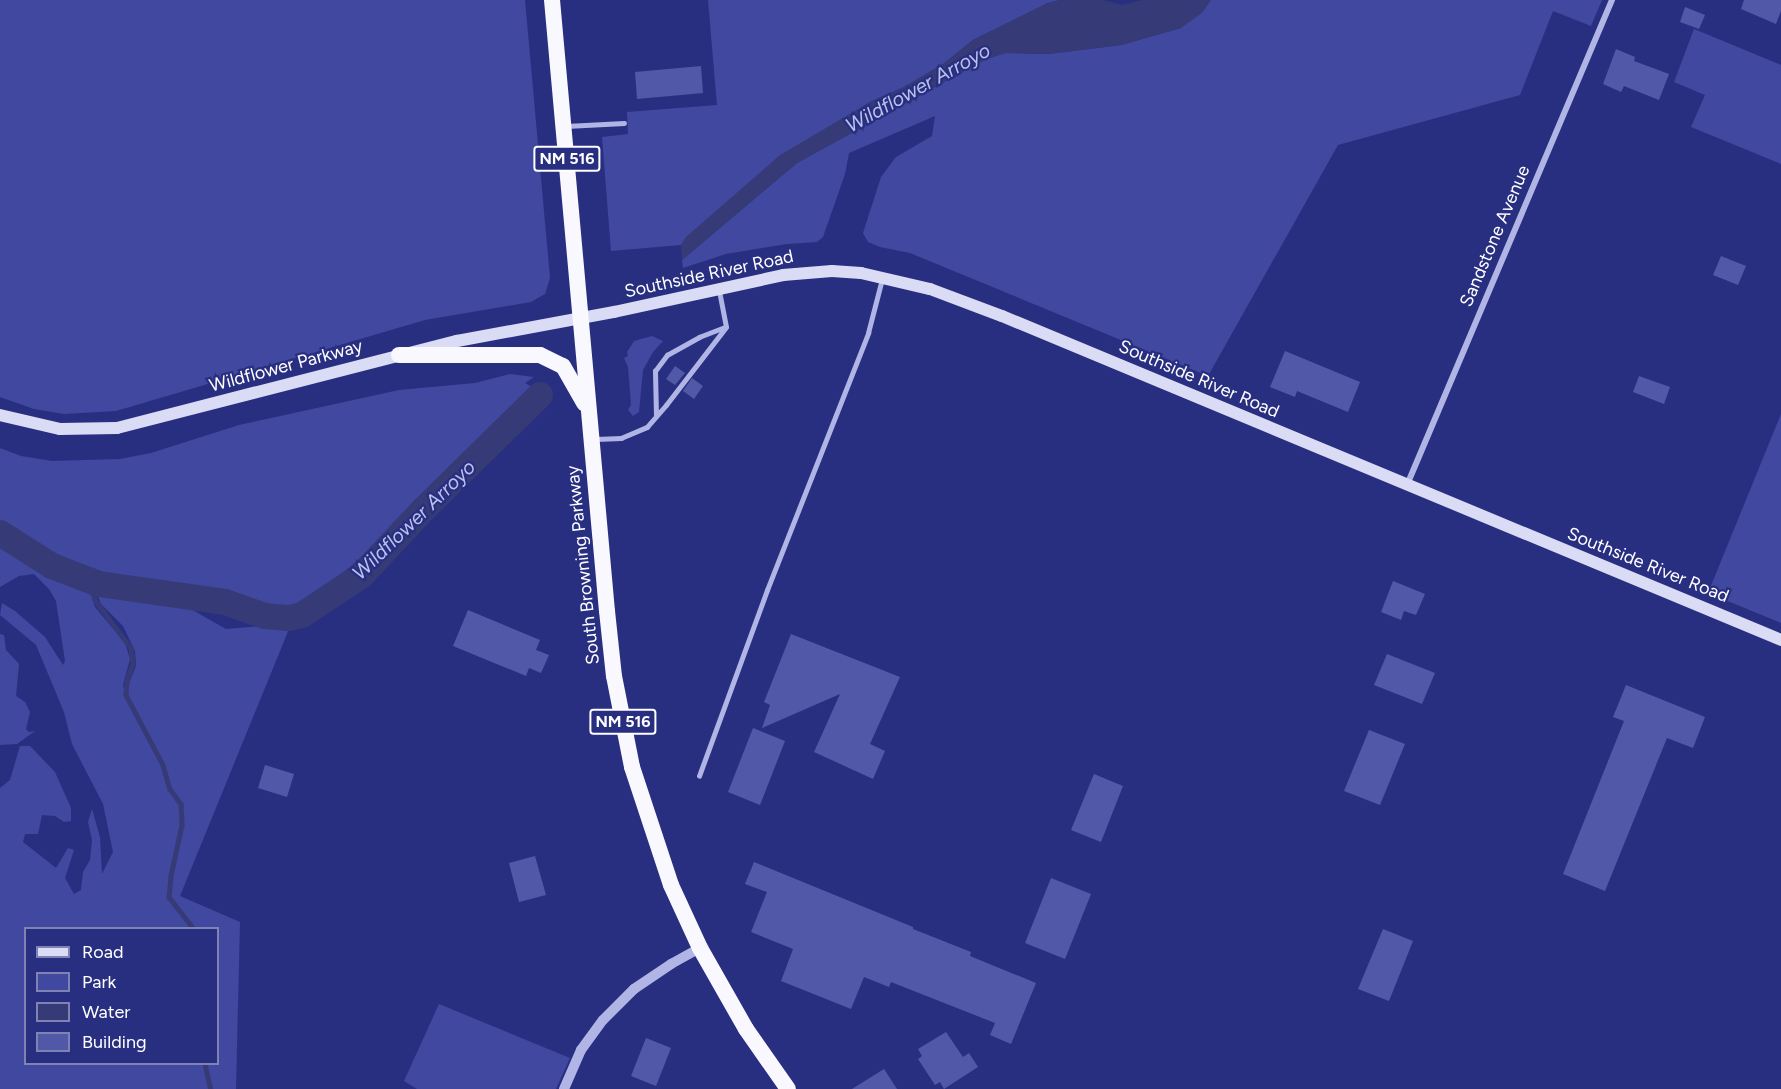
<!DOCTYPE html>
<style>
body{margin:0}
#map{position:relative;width:1781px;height:1089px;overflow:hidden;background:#292f80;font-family:Figtree,sans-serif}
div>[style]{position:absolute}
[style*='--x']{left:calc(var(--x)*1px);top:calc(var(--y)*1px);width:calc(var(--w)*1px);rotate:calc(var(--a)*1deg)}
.green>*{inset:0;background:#41489f}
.water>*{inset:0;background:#363b77}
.stream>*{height:4.5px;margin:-2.25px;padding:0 2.25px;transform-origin:2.25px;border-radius:2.25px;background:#363b77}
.river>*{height:26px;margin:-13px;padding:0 13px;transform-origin:13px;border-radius:13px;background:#363b77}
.building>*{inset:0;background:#5258a8}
.service>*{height:4.5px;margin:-2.25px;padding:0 2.25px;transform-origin:2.25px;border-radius:2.25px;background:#b1b5e5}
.minor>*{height:6px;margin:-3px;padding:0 3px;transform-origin:3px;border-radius:3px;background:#b1b5e5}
.tertiary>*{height:10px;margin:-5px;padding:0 5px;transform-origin:5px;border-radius:5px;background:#b1b5e5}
.secondary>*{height:12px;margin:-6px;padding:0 6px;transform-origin:6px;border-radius:6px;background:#dadcf5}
.trunk>*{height:16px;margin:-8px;padding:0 8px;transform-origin:8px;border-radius:8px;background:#f8f8fe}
span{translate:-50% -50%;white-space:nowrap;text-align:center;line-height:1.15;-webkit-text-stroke:4.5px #292f80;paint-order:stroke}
.shield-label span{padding:2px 4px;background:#292f80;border:2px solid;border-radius:4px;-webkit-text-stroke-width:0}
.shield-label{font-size:16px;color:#fff;font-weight:700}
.street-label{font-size:18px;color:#fff}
.water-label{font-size:20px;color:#bcc1ed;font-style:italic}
.legend{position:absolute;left:24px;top:927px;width:195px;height:138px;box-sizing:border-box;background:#292f80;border:2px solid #7f82b3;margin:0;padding:8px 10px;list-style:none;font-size:18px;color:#fff}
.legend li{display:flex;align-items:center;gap:12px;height:30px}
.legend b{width:30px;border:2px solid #7f82b3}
</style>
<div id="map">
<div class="green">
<div style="clip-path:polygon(0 0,525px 0,550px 278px,545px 294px,531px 302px,425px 320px,116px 411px,64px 414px,34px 409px,0 397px)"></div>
<div style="clip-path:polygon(708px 0,1060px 0,1048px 3px,973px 40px,943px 64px,904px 87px,870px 102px,830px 127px,703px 223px,681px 245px,611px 251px,602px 137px,628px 134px,627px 112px,717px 105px)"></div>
<div style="clip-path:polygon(1211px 0,1602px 0,1591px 26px,1553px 11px,1520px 95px,1338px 145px,1208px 376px,910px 253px,880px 247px,868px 242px,863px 233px,881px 177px,896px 157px,932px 136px,935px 116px,849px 153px,845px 174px,823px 237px,817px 242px,787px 244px,726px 254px,683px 268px,682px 260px,797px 163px,986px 59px,1006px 53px,1048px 54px,1121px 45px,1181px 28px)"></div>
<div style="clip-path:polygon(1694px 29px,1781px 65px,1781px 164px,1691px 127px,1705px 95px,1674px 82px)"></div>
<div style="clip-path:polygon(652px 336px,663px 341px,653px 352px,643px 370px,639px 412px,633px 416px,628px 410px,631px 405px,628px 367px,624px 358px,628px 356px,627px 352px,634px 341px)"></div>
<div style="clip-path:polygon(510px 374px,534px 377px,525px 383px,534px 388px,406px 517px,350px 567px,310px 599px,286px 610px,261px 607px,220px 592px,96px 576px,75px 570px,28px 545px,0 525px,0 448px,21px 456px,52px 461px,120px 459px,151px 453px,239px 425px,399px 390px,475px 383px)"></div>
<div style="clip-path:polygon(1781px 414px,1781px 623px,1708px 593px)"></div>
<div style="clip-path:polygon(evenodd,0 541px,43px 569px,88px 585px,95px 607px,125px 643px,130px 659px,123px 685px,125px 693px,136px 666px,135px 651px,123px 626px,101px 604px,96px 592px,98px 589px,189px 608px,226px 629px,261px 626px,278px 630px,289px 629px,180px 896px,240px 922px,236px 1089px,0 1089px,0 788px,10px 780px,20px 746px,30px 746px,55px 772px,71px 808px,71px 821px,64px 822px,55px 816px,42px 815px,38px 834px,25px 834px,23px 842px,56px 868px,68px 848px,74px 850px,65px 878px,74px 894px,81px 890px,83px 872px,90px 860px,92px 840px,88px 822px,92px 809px,100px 837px,102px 874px,113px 852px,103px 804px,72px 744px,64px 712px,36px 645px,0 615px,2px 603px,15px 611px,45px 637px,63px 665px,65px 661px,56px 601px,49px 589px,34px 574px,19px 576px,0 587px,0 541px,26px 928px,218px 928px,218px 1064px,26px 1064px,26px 928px)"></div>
<div style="clip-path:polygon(0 634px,4px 635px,6px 650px,19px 664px,16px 696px,25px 702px,30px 712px,26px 729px,29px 732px,35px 731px,17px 744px,0 745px)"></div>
<div style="clip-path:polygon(439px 1004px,570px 1058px,556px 1089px,417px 1089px,404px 1081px)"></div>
</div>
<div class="water">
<div style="clip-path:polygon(1060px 0,1103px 0,1122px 5px,1142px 0,1211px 0,1202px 13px,1181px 28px,1121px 45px,1048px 54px,1006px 53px,986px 59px,797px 163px,682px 260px,681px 245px,686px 237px,780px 155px,870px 102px,904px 87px,943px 64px,973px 40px,1048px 3px)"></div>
</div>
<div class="stream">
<div style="--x:99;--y:584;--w:8;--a:130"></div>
<div style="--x:94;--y:590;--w:10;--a:84"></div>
<div style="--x:95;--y:600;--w:60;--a:53.1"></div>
<div style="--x:131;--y:648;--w:16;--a:83"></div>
<div style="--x:133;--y:664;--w:18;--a:109"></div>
<div style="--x:127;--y:681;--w:14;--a:94"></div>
<div style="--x:126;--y:695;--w:79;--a:62.1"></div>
<div style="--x:163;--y:765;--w:25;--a:74"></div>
<div style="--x:170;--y:789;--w:19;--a:54"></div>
<div style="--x:181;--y:804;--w:21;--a:87"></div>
<div style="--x:182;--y:825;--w:52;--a:102.2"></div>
<div style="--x:171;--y:876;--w:21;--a:95"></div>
<div style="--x:169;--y:897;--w:39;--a:52"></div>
<div style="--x:205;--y:1064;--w:26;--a:77"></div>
</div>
<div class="river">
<div style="--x:0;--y:533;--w:62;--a:32.4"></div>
<div style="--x:52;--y:566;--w:50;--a:21"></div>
<div style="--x:99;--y:584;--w:127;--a:8.1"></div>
<div style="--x:225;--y:602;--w:42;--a:19.3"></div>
<div style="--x:265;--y:616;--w:24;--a:5"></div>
<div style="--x:289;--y:618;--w:13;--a:-13"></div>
<div style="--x:302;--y:615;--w:71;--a:-33.5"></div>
<div style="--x:361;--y:576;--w:91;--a:-46.8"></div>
<div style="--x:423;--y:510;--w:164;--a:-44.5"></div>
</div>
<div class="building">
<div style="clip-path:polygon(1744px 0,1781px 0,1781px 11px,1776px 24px,1741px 9px)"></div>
<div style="clip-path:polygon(1685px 7px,1705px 15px,1699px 29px,1680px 22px)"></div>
<div style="clip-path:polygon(1616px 49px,1635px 57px,1634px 61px,1669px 74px,1659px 100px,1624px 86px,1621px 92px,1603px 84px)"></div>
<div style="clip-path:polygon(701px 66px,703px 93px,637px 99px,635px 72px)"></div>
<div style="clip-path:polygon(1721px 256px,1746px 266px,1738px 285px,1713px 275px)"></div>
<div style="clip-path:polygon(1285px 351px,1360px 382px,1348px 412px,1297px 391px,1295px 397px,1270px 387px)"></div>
<div style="clip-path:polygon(675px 366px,685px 373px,675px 385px,666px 379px)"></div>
<div style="clip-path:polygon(1639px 376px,1670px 387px,1664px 404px,1633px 392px)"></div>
<div style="clip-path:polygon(692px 378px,703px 386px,694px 399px,683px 391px)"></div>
<div style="clip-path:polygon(1393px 581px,1425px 594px,1416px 615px,1404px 611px,1401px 620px,1381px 612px)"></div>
<div style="clip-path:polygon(468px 610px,540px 640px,536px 650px,549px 655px,541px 673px,529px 668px,526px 676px,453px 646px)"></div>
<div style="clip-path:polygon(791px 634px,900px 677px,870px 744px,885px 751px,873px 779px,814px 752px,840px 694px,762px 728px,770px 705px,764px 702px)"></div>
<div style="clip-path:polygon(1387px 654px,1435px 673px,1422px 704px,1374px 685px)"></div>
<div style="clip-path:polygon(1626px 685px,1705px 717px,1693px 748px,1667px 738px,1605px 891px,1563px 874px,1624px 721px,1613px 717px)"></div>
<div style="clip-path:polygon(753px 728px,785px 741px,760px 805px,728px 792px)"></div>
<div style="clip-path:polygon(1369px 730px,1405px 744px,1380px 805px,1344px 791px)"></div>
<div style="clip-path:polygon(265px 765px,294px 774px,287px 797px,258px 788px)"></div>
<div style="clip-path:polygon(1094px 774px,1123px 786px,1101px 842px,1071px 830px)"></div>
<div style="clip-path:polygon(535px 856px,546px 895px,519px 902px,509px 863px)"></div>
<div style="clip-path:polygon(754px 862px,913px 927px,913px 929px,971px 952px,970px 956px,1036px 983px,1011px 1044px,990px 1035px,995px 1023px,891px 982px,889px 987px,864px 977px,851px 1009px,781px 981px,793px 949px,751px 932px,767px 892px,745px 884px)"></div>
<div style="clip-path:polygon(1051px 878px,1091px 894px,1065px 959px,1025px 943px)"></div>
<div style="clip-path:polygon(1383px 929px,1413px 941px,1389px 1001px,1358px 989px)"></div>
<div style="clip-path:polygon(946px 1032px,963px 1057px,969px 1053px,978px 1067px,944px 1089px,940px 1082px,935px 1085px,918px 1059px,922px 1056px,918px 1049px)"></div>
<div style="clip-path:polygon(646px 1038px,671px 1048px,656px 1086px,631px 1076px)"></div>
<div style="clip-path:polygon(884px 1069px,897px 1089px,852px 1089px)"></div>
</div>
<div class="service">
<div style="--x:566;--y:126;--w:58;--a:-3"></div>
<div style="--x:656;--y:416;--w:45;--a:-91.3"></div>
<div style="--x:655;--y:371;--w:20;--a:-53"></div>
<div style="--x:667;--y:355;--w:37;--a:-29"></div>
<div style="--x:699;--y:337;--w:28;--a:-21"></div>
<div style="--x:596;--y:439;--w:25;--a:-2"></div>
<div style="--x:621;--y:438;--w:28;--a:-23"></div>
<div style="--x:647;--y:427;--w:29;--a:-49"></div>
<div style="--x:666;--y:405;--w:98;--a:-52.4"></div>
<div style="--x:726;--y:327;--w:37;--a:-101"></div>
<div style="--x:699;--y:776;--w:198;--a:-69.9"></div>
<div style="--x:767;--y:590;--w:276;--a:-68.5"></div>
<div style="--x:868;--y:333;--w:56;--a:-75.5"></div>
</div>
<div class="minor">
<div style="--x:1407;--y:485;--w:527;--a:-67.09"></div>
</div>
<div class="tertiary">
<div style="--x:564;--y:1089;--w:43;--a:-66.4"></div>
<div style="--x:581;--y:1050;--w:37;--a:-54"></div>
<div style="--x:603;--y:1020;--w:44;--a:-45"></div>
<div style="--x:634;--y:989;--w:45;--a:-34"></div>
<div style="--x:671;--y:964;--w:33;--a:-29"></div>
</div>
<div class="secondary">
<div style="--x:0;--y:415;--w:62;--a:13.1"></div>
<div style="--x:60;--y:429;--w:57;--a:-1"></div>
<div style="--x:117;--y:428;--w:351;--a:-14.4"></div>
<div style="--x:457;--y:341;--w:160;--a:-10.5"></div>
<div style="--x:614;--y:312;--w:173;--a:-12.3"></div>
<div style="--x:783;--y:275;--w:49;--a:-4.7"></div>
<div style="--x:832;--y:271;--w:29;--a:4"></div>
<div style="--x:861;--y:273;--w:71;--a:13.1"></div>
<div style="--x:930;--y:289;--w:77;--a:20.6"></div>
<div style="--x:1002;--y:316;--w:844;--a:22.58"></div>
</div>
<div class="trunk">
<div style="--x:552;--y:0;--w:613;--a:84.86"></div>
<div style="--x:607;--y:611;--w:65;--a:83.9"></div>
<div style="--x:614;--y:676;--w:93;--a:78.8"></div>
<div style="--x:632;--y:767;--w:124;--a:71.7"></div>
<div style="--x:671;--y:885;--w:69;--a:65.3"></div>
<div style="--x:700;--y:948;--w:93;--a:60.4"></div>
<div style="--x:746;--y:1029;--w:73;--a:55"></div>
<div style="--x:399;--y:355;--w:141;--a:0"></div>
<div style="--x:540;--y:355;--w:25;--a:26"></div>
<div style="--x:563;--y:366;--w:43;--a:60.4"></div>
</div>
<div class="shield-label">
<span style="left:567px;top:159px">NM 516</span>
<span style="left:623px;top:722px">NM 516</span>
</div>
<div class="street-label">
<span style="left:1495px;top:236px;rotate:-67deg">Sandstone Avenue</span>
<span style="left:709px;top:274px;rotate:-12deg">Southside River Road</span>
<span style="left:286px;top:366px;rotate:-15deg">Wildflower Parkway</span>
<span style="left:1199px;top:379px;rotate:23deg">Southside River Road</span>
<span style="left:583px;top:565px;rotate:-96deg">South Browning Parkway</span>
<span style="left:1648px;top:565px;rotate:22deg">Southside River Road</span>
</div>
<div class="water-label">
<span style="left:918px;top:88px;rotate:-29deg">Wildflower Arroyo</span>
<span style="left:414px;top:520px;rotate:-44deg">Wildflower Arroyo</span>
</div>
<ul class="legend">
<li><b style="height:8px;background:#dadcf5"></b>Road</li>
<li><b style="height:16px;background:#41489f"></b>Park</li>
<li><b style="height:16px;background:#363b77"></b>Water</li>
<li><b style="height:16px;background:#5258a8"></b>Building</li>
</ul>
</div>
